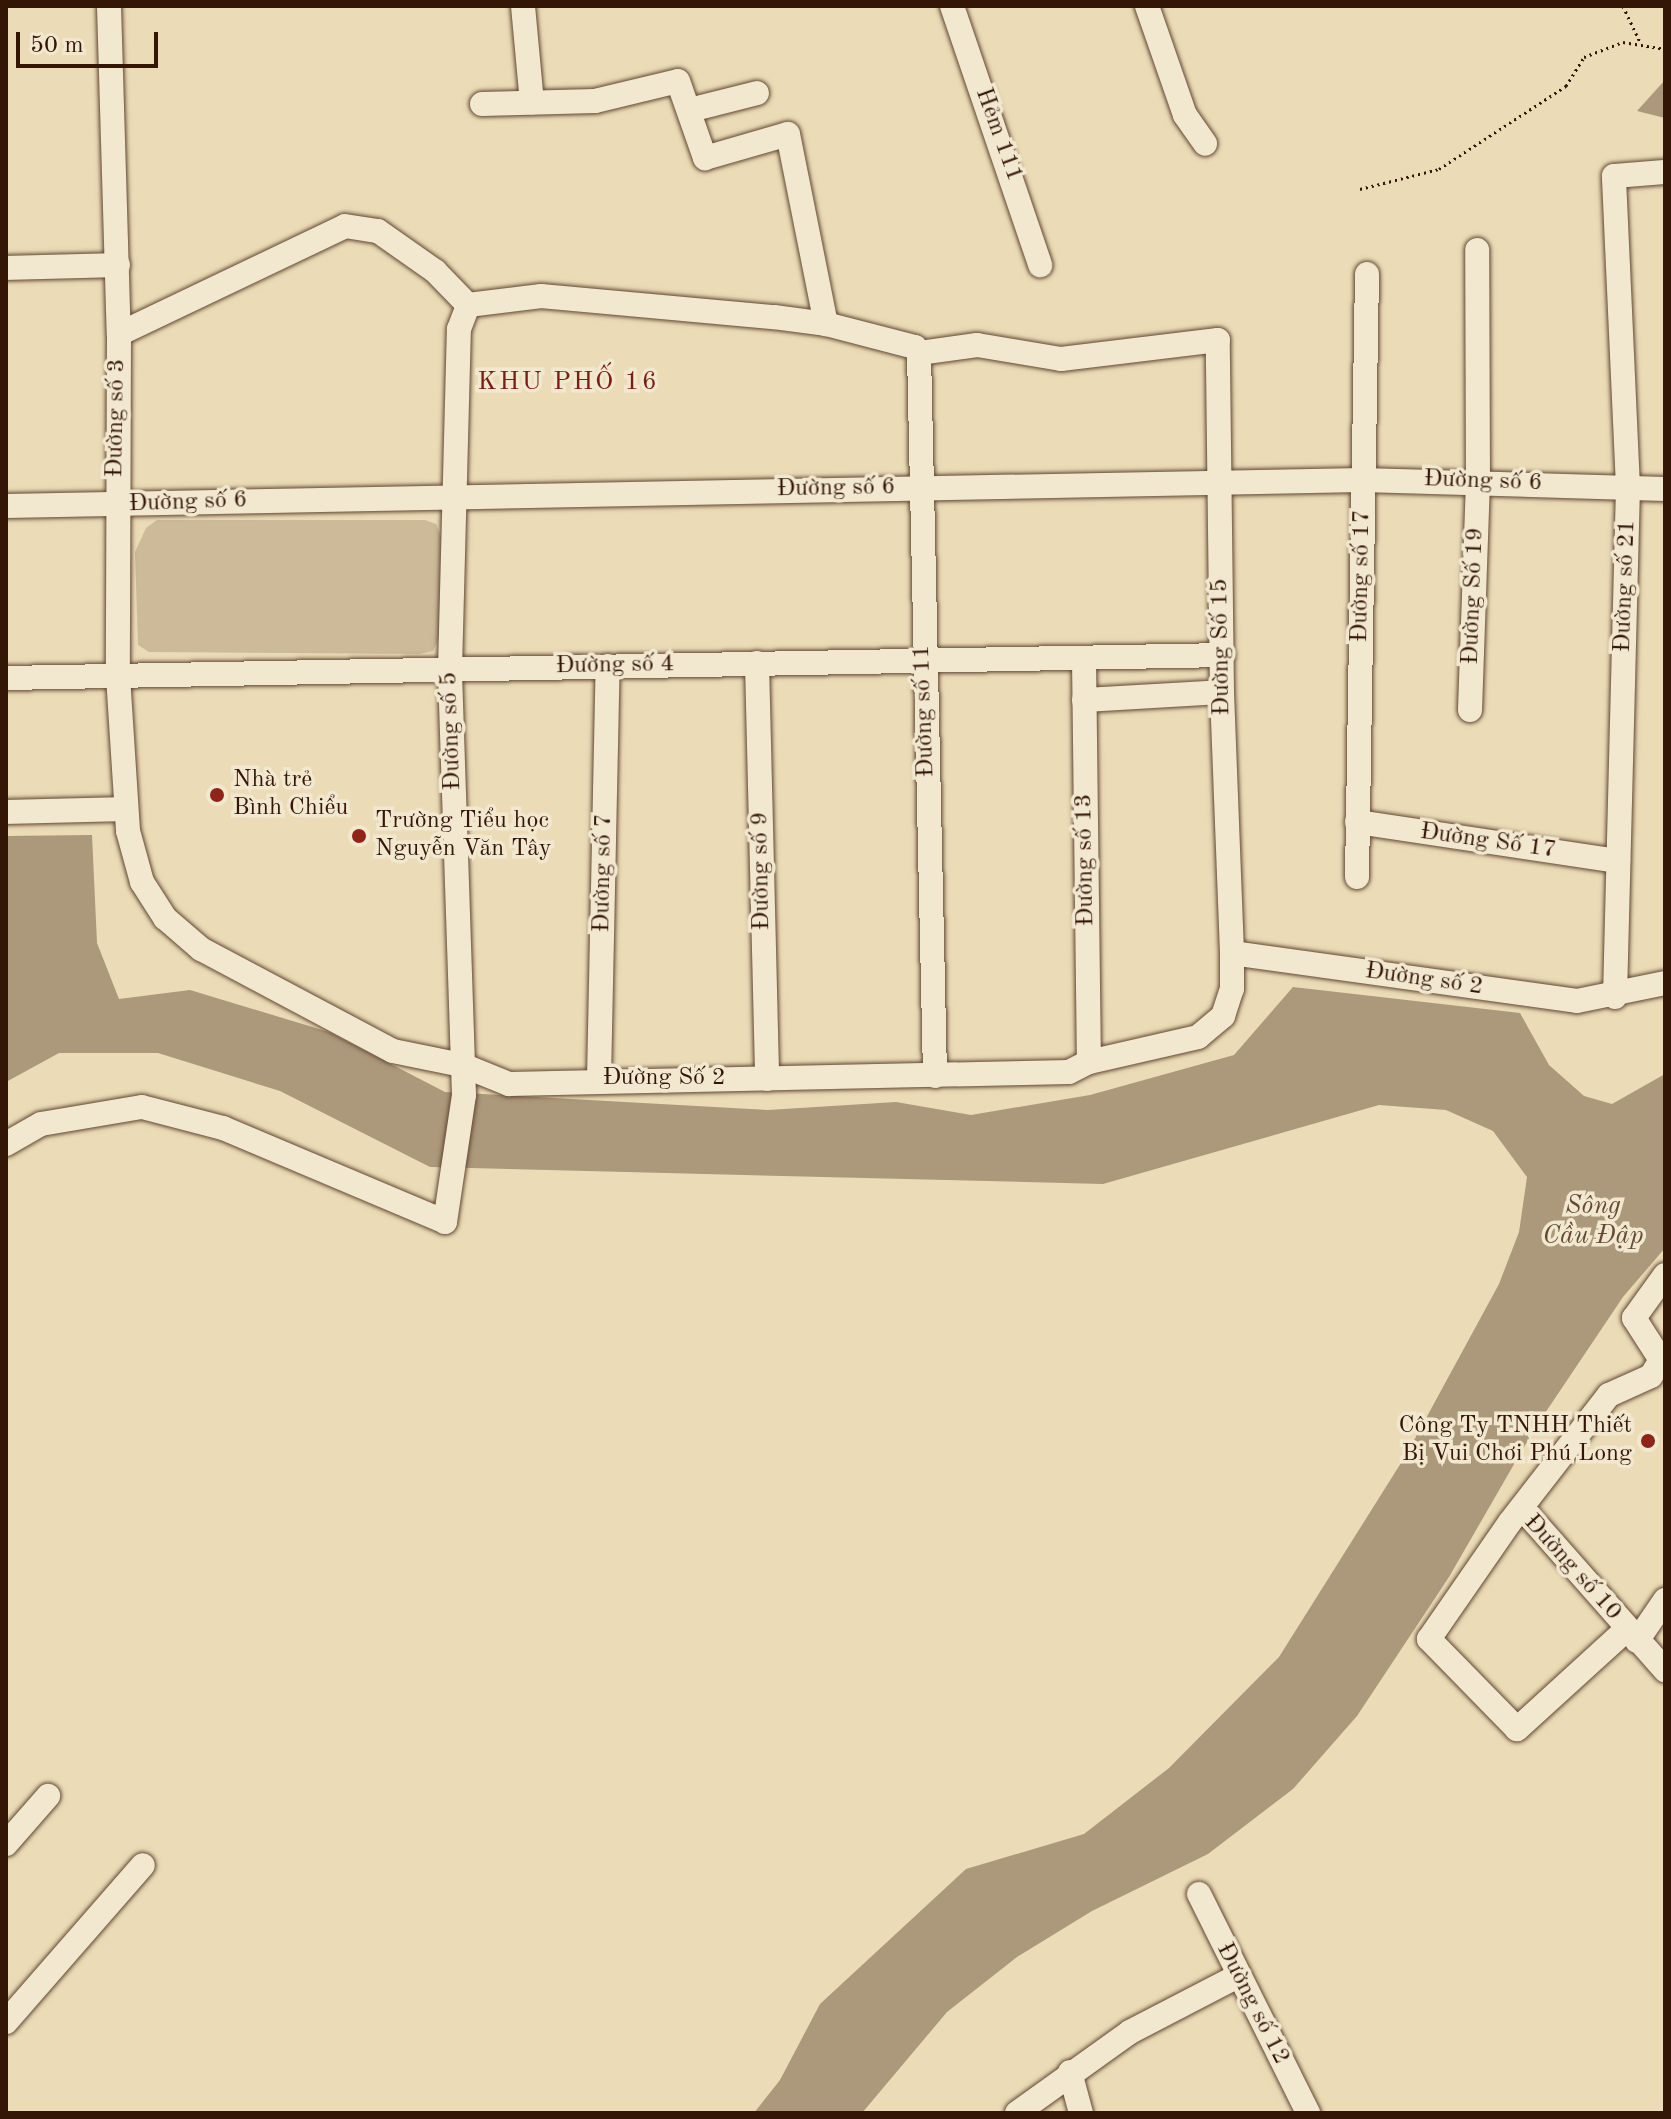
<!DOCTYPE html>
<meta charset="utf-8">
<style>
body{margin:0}
#map{position:relative;width:1671px;height:2119px;overflow:hidden;background:#ebdbb6;font-family:"Old Standard TT",serif}
div>[style]{position:absolute}
[style*='--x']{left:calc(var(--x)*1px);top:calc(var(--y)*1px);width:calc(var(--w)*1px);rotate:calc(var(--a)*1deg)}
.green>*{inset:0;background:#ccba98}
.water>*{inset:0;background:#ac987a}
.path>*{height:3px;margin-top:-1.5px;transform-origin:0;background:repeating-linear-gradient(90deg,#331606 0 2px,transparent 0 6px)}
.roads{filter:drop-shadow(0 0 2px #614732) drop-shadow(0 0 2px #614732)}
.minor>*{height:24px;margin:-12px;padding:0 12px;transform-origin:12px;border-radius:12px;background:#f2e8d0}
.dots>*{width:22px;height:22px;translate:-50% -50%;box-sizing:border-box;border:4px solid #f2e8d0;border-radius:50%}
span{translate:-50% -50%;white-space:nowrap;text-align:center;line-height:1.15;-webkit-text-stroke:7px #f2e8d0;paint-order:stroke}
.street-label{font-size:24px;color:#331606}
.poi-label{font-size:24px;color:#331606}
.left{translate:0 -50%;text-align:left}
.right{translate:-100% -50%;text-align:right}
.neighbourhood-label{font-size:26px;color:#7a1f14;letter-spacing:2px}
.water-label{font-size:26px;color:#634a34;font-style:italic}
.frame{position:absolute;inset:0;border:8px solid #331606;pointer-events:none}
.scale{position:absolute;left:16px;top:32px;width:142px;height:36px;box-sizing:border-box;border:4px solid #331606;border-top:0;padding-left:10px;font-size:24px;line-height:28px;white-space:nowrap;color:#331606;-webkit-text-stroke:6px #f2e8d0;paint-order:stroke}
</style>
<div id="map">
<div class="green">
<div style="clip-path:polygon(157px 520px,425px 520px,436px 524px,441px 536px,439px 638px,433px 651px,419px 654px,149px 652px,138px 645px,135px 552px,146px 528px)"></div>
</div>
<div class="water">
<div style="clip-path:polygon(1665px 80px,1665px 118px,1637px 111px)"></div>
<div style="clip-path:polygon(92px 835px,97px 943px,119px 999px,190px 990px,329px 1032px,445px 1092px,768px 1110px,896px 1102px,971px 1115px,1090px 1095px,1234px 1055px,1293px 987px,1520px 1013px,1549px 1065px,1584px 1096px,1612px 1104px,1665px 1074px,1665px 1248px,1623px 1297px,1535px 1428px,1449px 1577px,1357px 1716px,1293px 1789px,1208px 1854px,1092px 1911px,1017px 1957px,947px 2012px,862px 2113px,754px 2113px,780px 2080px,820px 2004px,966px 1869px,1084px 1834px,1169px 1768px,1279px 1657px,1406px 1455px,1499px 1284px,1519px 1232px,1527px 1177px,1493px 1131px,1446px 1110px,1379px 1105px,1103px 1184px,430px 1167px,280px 1091px,158px 1053px,59px 1053px,6px 1082px,6px 836px)"></div>
</div>
<div class="path">
<div style="--x:1623;--y:6;--w:42;--a:64.7"></div>
<div style="--x:1360;--y:189;--w:81;--a:-14.2"></div>
<div style="--x:1439;--y:169;--w:152;--a:-33.2"></div>
<div style="--x:1566;--y:86;--w:34;--a:-58"></div>
<div style="--x:1584;--y:57;--w:42;--a:-21"></div>
<div style="--x:1623;--y:42;--w:43;--a:9.5"></div>
</div>
<div class="roads">
<div class="minor">
<div style="--x:109;--y:6;--w:328;--a:88.3"></div>
<div style="--x:119;--y:334;--w:342;--a:90.2"></div>
<div style="--x:118;--y:676;--w:155;--a:86.3"></div>
<div style="--x:128;--y:831;--w:53;--a:74.6"></div>
<div style="--x:142;--y:882;--w:43;--a:57.4"></div>
<div style="--x:165;--y:918;--w:48;--a:40.7"></div>
<div style="--x:201;--y:949;--w:217;--a:28"></div>
<div style="--x:393;--y:1051;--w:70;--a:11.5"></div>
<div style="--x:462;--y:1065;--w:51;--a:22"></div>
<div style="--x:509;--y:1084;--w:560;--a:-1.23"></div>
<div style="--x:1069;--y:1072;--w:22;--a:-27"></div>
<div style="--x:1089;--y:1062;--w:112;--a:-12.9"></div>
<div style="--x:1198;--y:1037;--w:33;--a:-40"></div>
<div style="--x:1223;--y:1016;--w:28;--a:-72"></div>
<div style="--x:1232;--y:989;--w:36;--a:-90"></div>
<div style="--x:1232;--y:953;--w:261;--a:-92.2"></div>
<div style="--x:1222;--y:692;--w:352;--a:-90.7"></div>
<div style="--x:1218;--y:340;--w:158;--a:173.1"></div>
<div style="--x:1061;--y:359;--w:85;--a:-170.5"></div>
<div style="--x:977;--y:345;--w:59;--a:172.1"></div>
<div style="--x:523;--y:6;--w:97;--a:84.7"></div>
<div style="--x:952;--y:6;--w:274;--a:71.2"></div>
<div style="--x:1147;--y:6;--w:115;--a:70.8"></div>
<div style="--x:1185;--y:115;--w:35;--a:55"></div>
<div style="--x:482;--y:104;--w:113;--a:-1.5"></div>
<div style="--x:595;--y:101;--w:85;--a:-13.5"></div>
<div style="--x:678;--y:81;--w:82;--a:70.7"></div>
<div style="--x:705;--y:158;--w:86;--a:-16.1"></div>
<div style="--x:788;--y:134;--w:194;--a:78.7"></div>
<div style="--x:690;--y:110;--w:69;--a:-14.2"></div>
<div style="--x:6;--y:268;--w:112;--a:-1.5"></div>
<div style="--x:468;--y:305;--w:74;--a:-7"></div>
<div style="--x:541;--y:296;--w:234;--a:5.2"></div>
<div style="--x:774;--y:317;--w:52;--a:7.7"></div>
<div style="--x:826;--y:324;--w:92;--a:14.5"></div>
<div style="--x:915;--y:347;--w:7;--a:56"></div>
<div style="--x:919;--y:353;--w:723;--a:88.73"></div>
<div style="--x:119;--y:334;--w:250;--a:-25.5"></div>
<div style="--x:345;--y:226;--w:33;--a:9"></div>
<div style="--x:378;--y:231;--w:70;--a:35.1"></div>
<div style="--x:435;--y:271;--w:47;--a:45.9"></div>
<div style="--x:6;--y:506;--w:1357;--a:-1.1"></div>
<div style="--x:1363;--y:480;--w:302;--a:1.7"></div>
<div style="--x:1084;--y:658;--w:404;--a:89.3"></div>
<div style="--x:757;--y:663;--w:416;--a:88.6"></div>
<div style="--x:6;--y:678;--w:1217;--a:-1.08"></div>
<div style="--x:1084;--y:700;--w:138;--a:-3.3"></div>
<div style="--x:1470;--y:710;--w:229;--a:-88"></div>
<div style="--x:1478;--y:481;--w:231;--a:-90.2"></div>
<div style="--x:6;--y:812;--w:120;--a:-1.4"></div>
<div style="--x:1357;--y:822;--w:264;--a:8.5"></div>
<div style="--x:1357;--y:877;--w:603;--a:-89.05"></div>
<div style="--x:1232;--y:953;--w:348;--a:7.9"></div>
<div style="--x:1577;--y:1001;--w:90;--a:-11.6"></div>
<div style="--x:1615;--y:997;--w:510;--a:-88.54"></div>
<div style="--x:1628;--y:487;--w:311;--a:-92.6"></div>
<div style="--x:1614;--y:176;--w:51;--a:-4.5"></div>
<div style="--x:599;--y:1079;--w:413;--a:-88.8"></div>
<div style="--x:6;--y:1144;--w:40;--a:-29.7"></div>
<div style="--x:41;--y:1124;--w:102;--a:-9.6"></div>
<div style="--x:142;--y:1107;--w:84;--a:14.5"></div>
<div style="--x:223;--y:1128;--w:241;--a:22.9"></div>
<div style="--x:445;--y:1222;--w:128;--a:-81.5"></div>
<div style="--x:464;--y:1095;--w:426;--a:-91.9"></div>
<div style="--x:450;--y:669;--w:340;--a:-88.5"></div>
<div style="--x:459;--y:329;--w:26;--a:-69"></div>
<div style="--x:1523;--y:1509;--w:215;--a:48.6"></div>
<div style="--x:1627;--y:1629;--w:149;--a:137.7"></div>
<div style="--x:1517;--y:1729;--w:126;--a:-134.4"></div>
<div style="--x:1429;--y:1639;--w:142;--a:-55.3"></div>
<div style="--x:1510;--y:1522;--w:161;--a:-52.1"></div>
<div style="--x:1609;--y:1395;--w:46;--a:-24.3"></div>
<div style="--x:1651;--y:1376;--w:19;--a:-58"></div>
<div style="--x:1661;--y:1360;--w:50;--a:-122.7"></div>
<div style="--x:1634;--y:1318;--w:53;--a:-54.2"></div>
<div style="--x:1637;--y:1641;--w:50;--a:-55.7"></div>
<div style="--x:6;--y:1844;--w:64;--a:-48.8"></div>
<div style="--x:1199;--y:1894;--w:245;--a:63.5"></div>
<div style="--x:6;--y:2022;--w:208;--a:-48.9"></div>
<div style="--x:1070;--y:2072;--w:42;--a:75"></div>
<div style="--x:1017;--y:2113;--w:139;--a:-35.6"></div>
<div style="--x:1130;--y:2032;--w:119;--a:-27.4"></div>
</div>
</div>
<div class="dots">
<div style="left:217px;top:795px;background:#8f2418"></div>
<div style="left:359px;top:836px;background:#8f2418"></div>
<div style="left:1648px;top:1441px;background:#8f2418"></div>
</div>
<div class="street-label">
<span style="left:998px;top:135px;rotate:70deg">Hẻm 111</span>
<span style="left:117px;top:418px;rotate:-89deg">Đường số 3</span>
<span style="left:1483px;top:482px;rotate:2deg">Đường số 6</span>
<span style="left:836px;top:489px;rotate:-1deg">Đường số 6</span>
<span style="left:188px;top:503px;rotate:-2deg">Đường số 6</span>
<span style="left:1362px;top:576px;rotate:-89deg">Đường số 17</span>
<span style="left:1626px;top:586px;rotate:-88deg">Đường số 21</span>
<span style="left:1474px;top:596px;rotate:-88deg">Đường Số 19</span>
<span style="left:1222px;top:647px;rotate:-91deg">Đường Số 15</span>
<span style="left:615px;top:666px;rotate:-1deg">Đường số 4</span>
<span style="left:925px;top:711px;rotate:-92deg">Đường số 11</span>
<span style="left:452px;top:731px;rotate:-92deg">Đường số 5</span>
<span style="left:1488px;top:842px;rotate:8deg">Đường Số 17</span>
<span style="left:1086px;top:860px;rotate:-91deg">Đường số 13</span>
<span style="left:762px;top:871px;rotate:-91deg">Đường số 9</span>
<span style="left:604px;top:873px;rotate:-89deg">Đường số 7</span>
<span style="left:1424px;top:980px;rotate:8deg">Đường số 2</span>
<span style="left:664px;top:1079px">Đường Số 2</span>
<span style="left:1572px;top:1568px;rotate:48deg">Đường số 10</span>
<span style="left:1252px;top:2004px;rotate:63deg">Đường số 12</span>
</div>
<div class="poi-label">
<span class="left" style="left:233px;top:795px">Nhà trẻ<br>Bình Chiểu</span>
<span class="left" style="left:375px;top:836px">Trường Tiểu học<br>Nguyễn Văn Tây</span>
<span class="right" style="left:1632px;top:1441px">Công Ty TNHH Thiết<br>Bị Vui Chơi Phú Long</span>
</div>
<div class="neighbourhood-label">
<span style="left:568px;top:383px">KHU PHỐ 16</span>
</div>
<div class="water-label">
<span style="left:1593px;top:1222px">Sông<br>Cầu Đập</span>
</div>
<div class="frame"></div>
<div class="scale">50 m</div>
</div>
